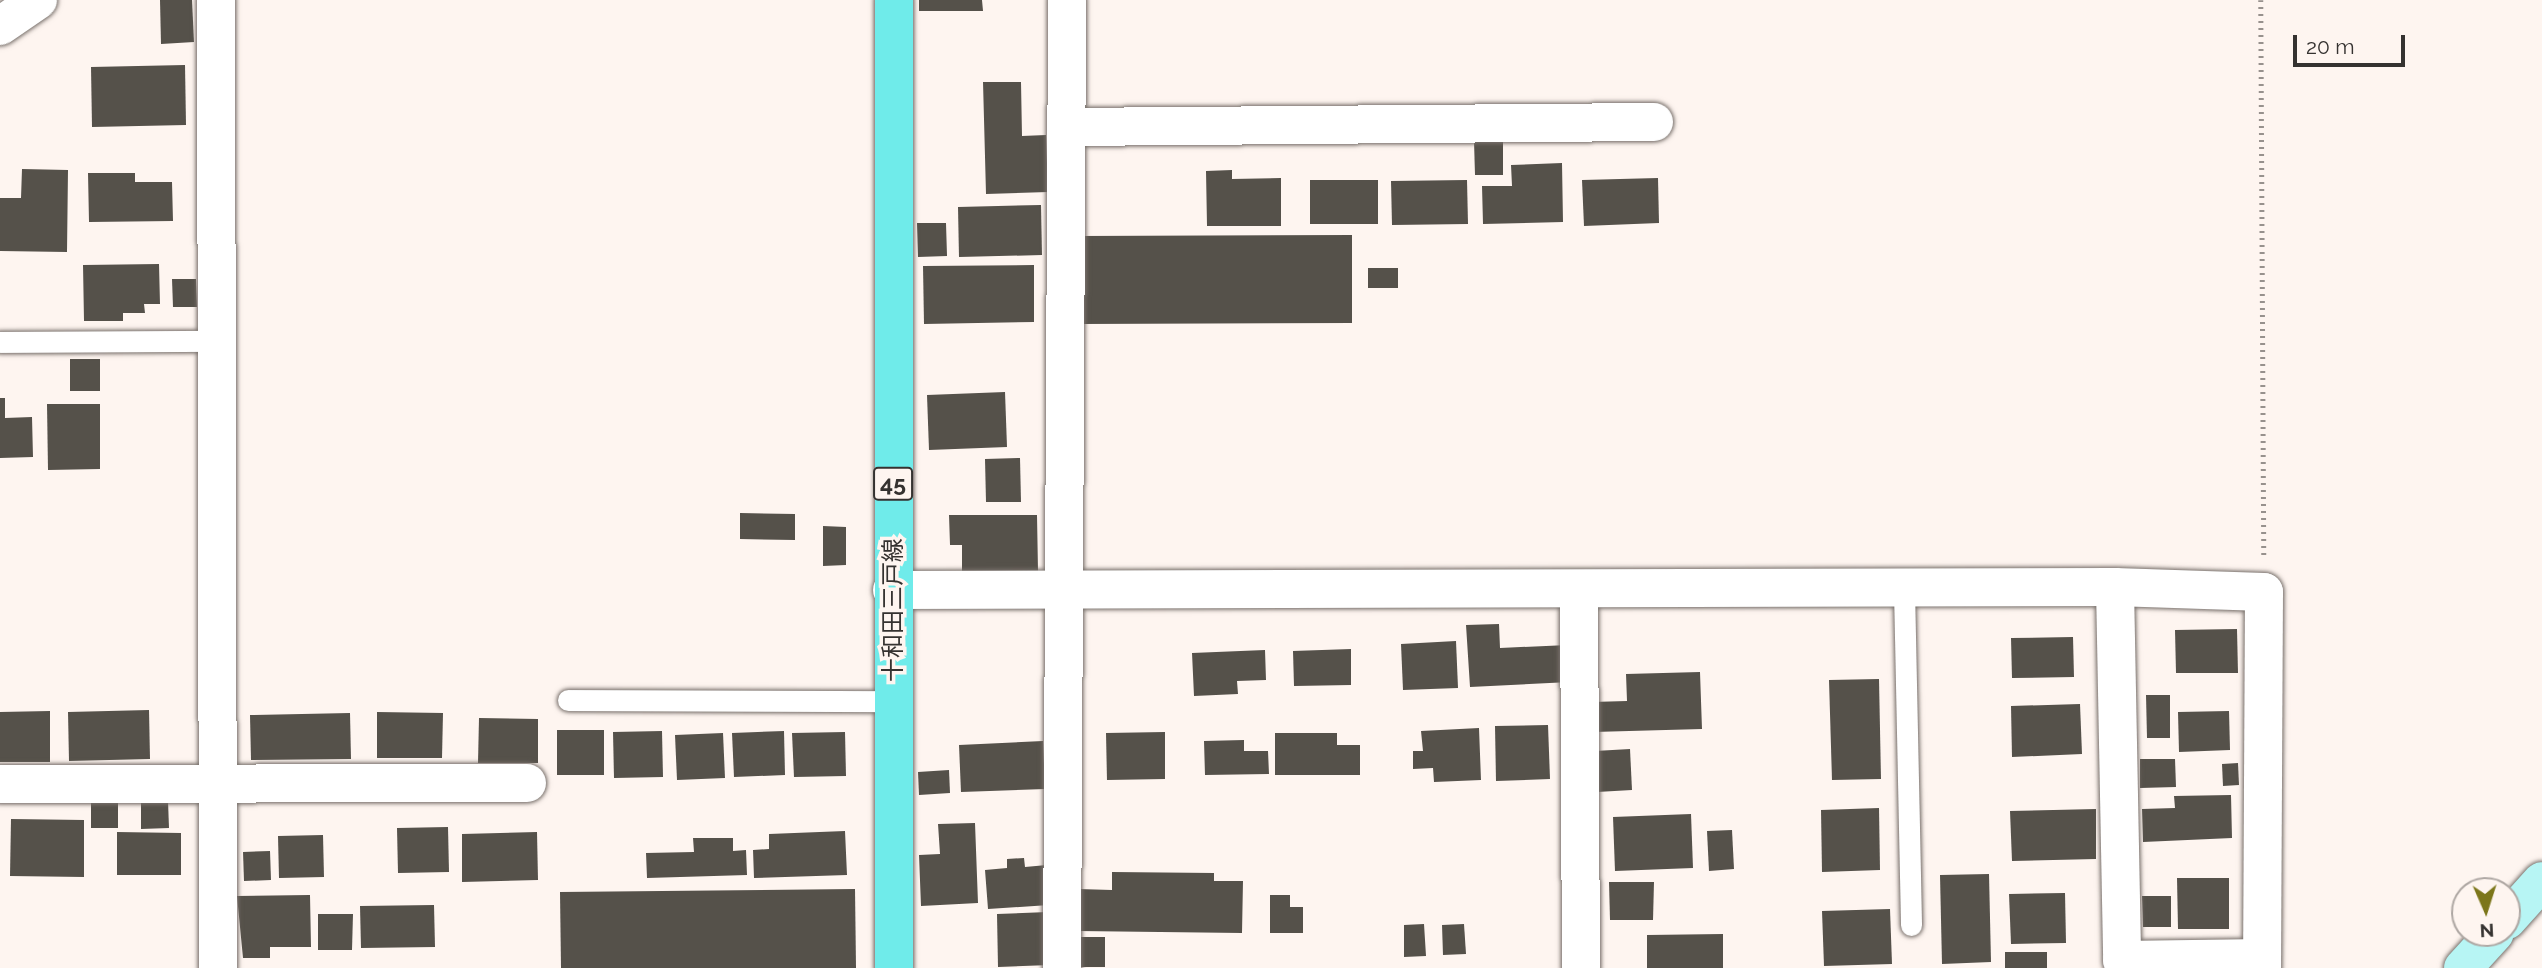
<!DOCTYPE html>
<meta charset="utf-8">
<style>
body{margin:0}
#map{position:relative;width:2542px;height:968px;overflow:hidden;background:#fef5f0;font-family:Raleway,"Noto Sans JP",sans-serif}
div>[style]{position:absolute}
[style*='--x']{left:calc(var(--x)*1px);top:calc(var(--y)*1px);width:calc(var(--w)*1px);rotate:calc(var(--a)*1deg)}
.building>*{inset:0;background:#55514a}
.path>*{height:4.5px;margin-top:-2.25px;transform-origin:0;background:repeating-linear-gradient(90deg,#97918d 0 2px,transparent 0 7px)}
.roads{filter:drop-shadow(0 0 2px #78706b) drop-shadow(0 0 2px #78706b)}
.service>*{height:21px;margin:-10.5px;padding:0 10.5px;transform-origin:10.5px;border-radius:10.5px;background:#fff}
.minor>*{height:38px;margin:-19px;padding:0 19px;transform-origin:19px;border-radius:19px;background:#fff}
.secondary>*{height:38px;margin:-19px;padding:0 19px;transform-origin:19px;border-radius:19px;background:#b7f5f4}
.primary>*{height:38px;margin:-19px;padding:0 19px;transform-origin:19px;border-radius:19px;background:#6febea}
span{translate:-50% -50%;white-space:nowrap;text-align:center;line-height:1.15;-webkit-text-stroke:7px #fef5f0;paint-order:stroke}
.shield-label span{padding:2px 5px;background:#fef5f0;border:2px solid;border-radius:5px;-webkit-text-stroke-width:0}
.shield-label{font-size:23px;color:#353230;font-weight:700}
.street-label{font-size:24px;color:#353230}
.north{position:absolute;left:2451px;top:877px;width:70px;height:70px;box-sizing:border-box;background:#fef5f0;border:2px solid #aea7a3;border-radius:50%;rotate:177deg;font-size:19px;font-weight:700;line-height:28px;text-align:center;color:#353230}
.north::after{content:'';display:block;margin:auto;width:24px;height:32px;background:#7c761a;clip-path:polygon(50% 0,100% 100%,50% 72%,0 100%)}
.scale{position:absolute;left:2293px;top:35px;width:112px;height:32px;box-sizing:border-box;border:4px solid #353230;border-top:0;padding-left:9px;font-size:21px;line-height:24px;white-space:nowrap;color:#353230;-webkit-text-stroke:5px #fef5f0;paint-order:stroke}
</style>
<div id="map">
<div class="building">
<div style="clip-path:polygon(160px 0,192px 0,194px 42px,161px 44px)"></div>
<div style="clip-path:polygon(919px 0,982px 0,983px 11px,919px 11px)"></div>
<div style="clip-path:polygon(185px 65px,186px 125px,92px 127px,91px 67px)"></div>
<div style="clip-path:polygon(983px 82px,1021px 82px,1022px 136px,1046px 135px,1048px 192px,986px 194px)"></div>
<div style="clip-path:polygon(1474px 141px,1503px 141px,1503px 175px,1475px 175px)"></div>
<div style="clip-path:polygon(1562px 163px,1563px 222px,1483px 224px,1482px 186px,1512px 186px,1511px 165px)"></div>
<div style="clip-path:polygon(22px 169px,68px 170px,67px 252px,0 251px,0 198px,21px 198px)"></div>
<div style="clip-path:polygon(1232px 170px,1232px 179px,1281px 178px,1281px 226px,1207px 226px,1206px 171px)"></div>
<div style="clip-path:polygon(88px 173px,135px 173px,135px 182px,172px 182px,173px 221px,89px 222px)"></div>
<div style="clip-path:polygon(1658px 178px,1659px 223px,1584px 226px,1582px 180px)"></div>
<div style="clip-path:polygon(1310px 180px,1378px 180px,1378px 224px,1310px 224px)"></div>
<div style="clip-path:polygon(1467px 180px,1468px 224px,1392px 225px,1391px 181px)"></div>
<div style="clip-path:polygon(1041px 205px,1042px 255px,959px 257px,958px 207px)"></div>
<div style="clip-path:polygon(917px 223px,946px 223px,947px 256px,918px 257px)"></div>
<div style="clip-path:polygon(1352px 235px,1352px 323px,1080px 324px,1079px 236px)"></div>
<div style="clip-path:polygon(159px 264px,160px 304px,144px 304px,145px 313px,123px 313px,123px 321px,84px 321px,83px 265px)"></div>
<div style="clip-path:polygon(1034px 265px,1034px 322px,924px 324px,923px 266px)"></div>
<div style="clip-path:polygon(1368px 268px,1398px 268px,1398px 288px,1368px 288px)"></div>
<div style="clip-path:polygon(172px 279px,196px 279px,197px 307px,173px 307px)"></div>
<div style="clip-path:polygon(70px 359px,100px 359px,100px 391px,70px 391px)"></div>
<div style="clip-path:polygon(1005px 392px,1007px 447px,929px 450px,927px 395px)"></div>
<div style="clip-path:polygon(0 398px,5px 398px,5px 418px,32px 417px,33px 457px,0 458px)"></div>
<div style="clip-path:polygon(47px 404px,100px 404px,100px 469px,48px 470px)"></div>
<div style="clip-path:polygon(1020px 458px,1021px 502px,986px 502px,985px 459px)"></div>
<div style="clip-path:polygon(740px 513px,795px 514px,795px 540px,740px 539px)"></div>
<div style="clip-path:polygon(949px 515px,1037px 515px,1038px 571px,962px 572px,962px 545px,950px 545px)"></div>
<div style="clip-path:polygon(823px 526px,846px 527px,846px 565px,823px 566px)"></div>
<div style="clip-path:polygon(1499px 624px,1500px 648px,1568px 645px,1570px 682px,1470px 687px,1466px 625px)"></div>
<div style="clip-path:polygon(2237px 629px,2238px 673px,2176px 673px,2175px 630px)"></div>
<div style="clip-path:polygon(2073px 637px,2074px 677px,2012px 678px,2011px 638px)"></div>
<div style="clip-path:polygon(1456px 641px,1458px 688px,1403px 690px,1401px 644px)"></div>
<div style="clip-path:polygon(1351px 649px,1351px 685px,1294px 686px,1293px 651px)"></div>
<div style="clip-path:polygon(1265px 650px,1266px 680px,1237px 681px,1238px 694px,1194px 696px,1192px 653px)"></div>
<div style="clip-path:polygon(1700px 672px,1702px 729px,1593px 732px,1592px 702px,1627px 701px,1626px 674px)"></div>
<div style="clip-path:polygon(1879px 679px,1881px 779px,1832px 780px,1829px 680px)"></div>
<div style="clip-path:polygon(2146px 695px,2170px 695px,2170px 738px,2147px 738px)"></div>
<div style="clip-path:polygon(2080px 704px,2082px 754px,2012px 757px,2011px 706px)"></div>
<div style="clip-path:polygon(149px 710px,150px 759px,69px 761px,68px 712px)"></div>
<div style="clip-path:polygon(50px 711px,50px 762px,0 762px,0 712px)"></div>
<div style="clip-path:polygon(2229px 711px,2230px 750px,2179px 752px,2178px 712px)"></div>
<div style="clip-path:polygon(377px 712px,443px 713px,442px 758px,377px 758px)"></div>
<div style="clip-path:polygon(350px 713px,351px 759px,251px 760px,250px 715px)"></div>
<div style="clip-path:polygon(479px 718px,538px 719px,538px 763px,478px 763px)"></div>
<div style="clip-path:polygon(1548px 725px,1550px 779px,1496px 781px,1495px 726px)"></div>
<div style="clip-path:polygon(1479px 728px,1481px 780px,1434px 782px,1433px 768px,1413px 769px,1413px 751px,1423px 751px,1421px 731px)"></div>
<div style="clip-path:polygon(557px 730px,604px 730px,604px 775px,557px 775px)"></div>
<div style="clip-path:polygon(662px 731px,663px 777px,614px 778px,613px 732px)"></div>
<div style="clip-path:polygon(784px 731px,785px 775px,734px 777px,732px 733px)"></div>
<div style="clip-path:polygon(845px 732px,846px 776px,794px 777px,792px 733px)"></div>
<div style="clip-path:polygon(1165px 732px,1165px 779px,1107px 780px,1106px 733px)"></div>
<div style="clip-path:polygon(723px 733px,725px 778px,677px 780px,675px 735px)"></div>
<div style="clip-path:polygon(1275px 733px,1337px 733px,1337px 745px,1360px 745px,1360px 775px,1275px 775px)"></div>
<div style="clip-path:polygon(1244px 740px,1244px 751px,1268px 751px,1269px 774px,1205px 775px,1204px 741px)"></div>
<div style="clip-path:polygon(1043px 741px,1045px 789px,961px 792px,959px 745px)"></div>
<div style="clip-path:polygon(1630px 749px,1632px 790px,1597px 792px,1595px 751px)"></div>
<div style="clip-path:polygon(2140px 759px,2175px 759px,2176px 787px,2140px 788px)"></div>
<div style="clip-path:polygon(2238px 763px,2239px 785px,2223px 786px,2222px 764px)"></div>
<div style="clip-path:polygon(949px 770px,950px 793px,919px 795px,918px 772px)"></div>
<div style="clip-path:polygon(2231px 795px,2232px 838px,2143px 842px,2142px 809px,2175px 808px,2174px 796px)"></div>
<div style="clip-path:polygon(91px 798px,118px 798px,118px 828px,91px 828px)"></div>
<div style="clip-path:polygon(141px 801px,168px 801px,169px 828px,141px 829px)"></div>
<div style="clip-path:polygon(1879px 808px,1880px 870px,1822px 872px,1821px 810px)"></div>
<div style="clip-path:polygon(2096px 809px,2096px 859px,2012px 861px,2010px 811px)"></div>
<div style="clip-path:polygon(1691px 814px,1693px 868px,1615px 871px,1613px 817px)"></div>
<div style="clip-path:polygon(11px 819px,84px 820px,84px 877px,10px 876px)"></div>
<div style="clip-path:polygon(975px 823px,978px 903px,921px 906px,919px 855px,940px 854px,938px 824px)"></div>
<div style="clip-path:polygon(448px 827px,449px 872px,398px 873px,397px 828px)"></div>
<div style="clip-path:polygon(1732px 830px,1734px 869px,1709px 871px,1707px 831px)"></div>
<div style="clip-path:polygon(845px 831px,847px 875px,754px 878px,753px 850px,769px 849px,769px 834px)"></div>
<div style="clip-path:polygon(117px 832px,181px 833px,181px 875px,117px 875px)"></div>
<div style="clip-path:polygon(537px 832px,538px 880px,462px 882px,462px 834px)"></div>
<div style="clip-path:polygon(323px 835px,324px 877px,279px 878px,278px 836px)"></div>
<div style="clip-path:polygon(693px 838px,733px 838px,733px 851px,746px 850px,747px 875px,647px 878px,646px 853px,694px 852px)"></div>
<div style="clip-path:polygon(270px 851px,271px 880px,244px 881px,243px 852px)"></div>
<div style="clip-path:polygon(1024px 858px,1025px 867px,1047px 865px,1049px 905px,988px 909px,985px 870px,1007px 868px,1007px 859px)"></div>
<div style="clip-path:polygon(1112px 872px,1214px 873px,1214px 881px,1243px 881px,1242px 933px,1078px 931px,1078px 889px,1112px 890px)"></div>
<div style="clip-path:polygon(1989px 874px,1991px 962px,1942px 964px,1940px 875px)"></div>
<div style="clip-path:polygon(2177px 878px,2229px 878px,2229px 929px,2178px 929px)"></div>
<div style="clip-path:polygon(1609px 882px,1654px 882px,1653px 920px,1610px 920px)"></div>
<div style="clip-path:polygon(855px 889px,856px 968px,561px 968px,560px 892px)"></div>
<div style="clip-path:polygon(2065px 893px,2066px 943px,2011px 944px,2009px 894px)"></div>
<div style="clip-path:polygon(310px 895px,311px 947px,270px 947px,270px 958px,243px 958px,237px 896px)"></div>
<div style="clip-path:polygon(1270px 895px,1290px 895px,1290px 907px,1303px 907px,1303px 933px,1270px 933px)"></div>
<div style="clip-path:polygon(2142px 896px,2171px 896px,2171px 927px,2143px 927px)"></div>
<div style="clip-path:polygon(434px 905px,435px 947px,361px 948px,360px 906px)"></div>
<div style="clip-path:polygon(1890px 909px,1892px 964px,1824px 966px,1822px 911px)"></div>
<div style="clip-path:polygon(1048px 912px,1050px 965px,998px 967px,997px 914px)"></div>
<div style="clip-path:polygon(318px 914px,353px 914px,352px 950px,318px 950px)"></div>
<div style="clip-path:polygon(1424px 924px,1426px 956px,1404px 957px,1404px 925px)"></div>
<div style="clip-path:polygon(1464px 924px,1466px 954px,1443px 955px,1442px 925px)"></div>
<div style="clip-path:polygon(1723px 934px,1723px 968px,1647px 968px,1647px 935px)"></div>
<div style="clip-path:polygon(1073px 937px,1105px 937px,1105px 967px,1073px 967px)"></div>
<div style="clip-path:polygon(2005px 952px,2047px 952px,2047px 968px,2005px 968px)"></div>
</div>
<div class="path">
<div style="--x:2261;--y:0;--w:556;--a:89.69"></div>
</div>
<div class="roads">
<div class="service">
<div style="--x:0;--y:342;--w:218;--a:-0.3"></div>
<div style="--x:1904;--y:589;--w:336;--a:88.8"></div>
<div style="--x:568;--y:700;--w:325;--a:0.2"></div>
</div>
<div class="minor">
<div style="--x:216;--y:0;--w:968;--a:89.88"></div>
<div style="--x:0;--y:26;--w:46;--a:-34.4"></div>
<div style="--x:1067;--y:127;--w:587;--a:-0.49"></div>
<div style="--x:2115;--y:587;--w:373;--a:88.9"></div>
<div style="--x:2122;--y:960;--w:140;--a:-0.8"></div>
<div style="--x:892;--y:590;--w:1223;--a:-0.14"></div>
<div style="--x:2115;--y:587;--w:149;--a:1.9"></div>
<div style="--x:2264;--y:592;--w:376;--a:90.3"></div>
<div style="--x:1579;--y:590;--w:378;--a:89.7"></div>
<div style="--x:0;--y:784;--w:527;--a:-0.11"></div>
<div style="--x:1062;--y:968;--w:968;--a:-89.7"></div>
</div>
<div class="secondary">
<div style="--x:2507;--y:920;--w:52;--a:-48.1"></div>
<div style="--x:2463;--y:968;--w:47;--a:-47.6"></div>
</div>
<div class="primary">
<div style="--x:894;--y:0;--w:968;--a:90"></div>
</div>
</div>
<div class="shield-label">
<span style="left:893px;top:484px">45</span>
</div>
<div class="street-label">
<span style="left:893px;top:610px;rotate:-90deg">十和田三戸線</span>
</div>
<div class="north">N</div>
<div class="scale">20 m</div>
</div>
